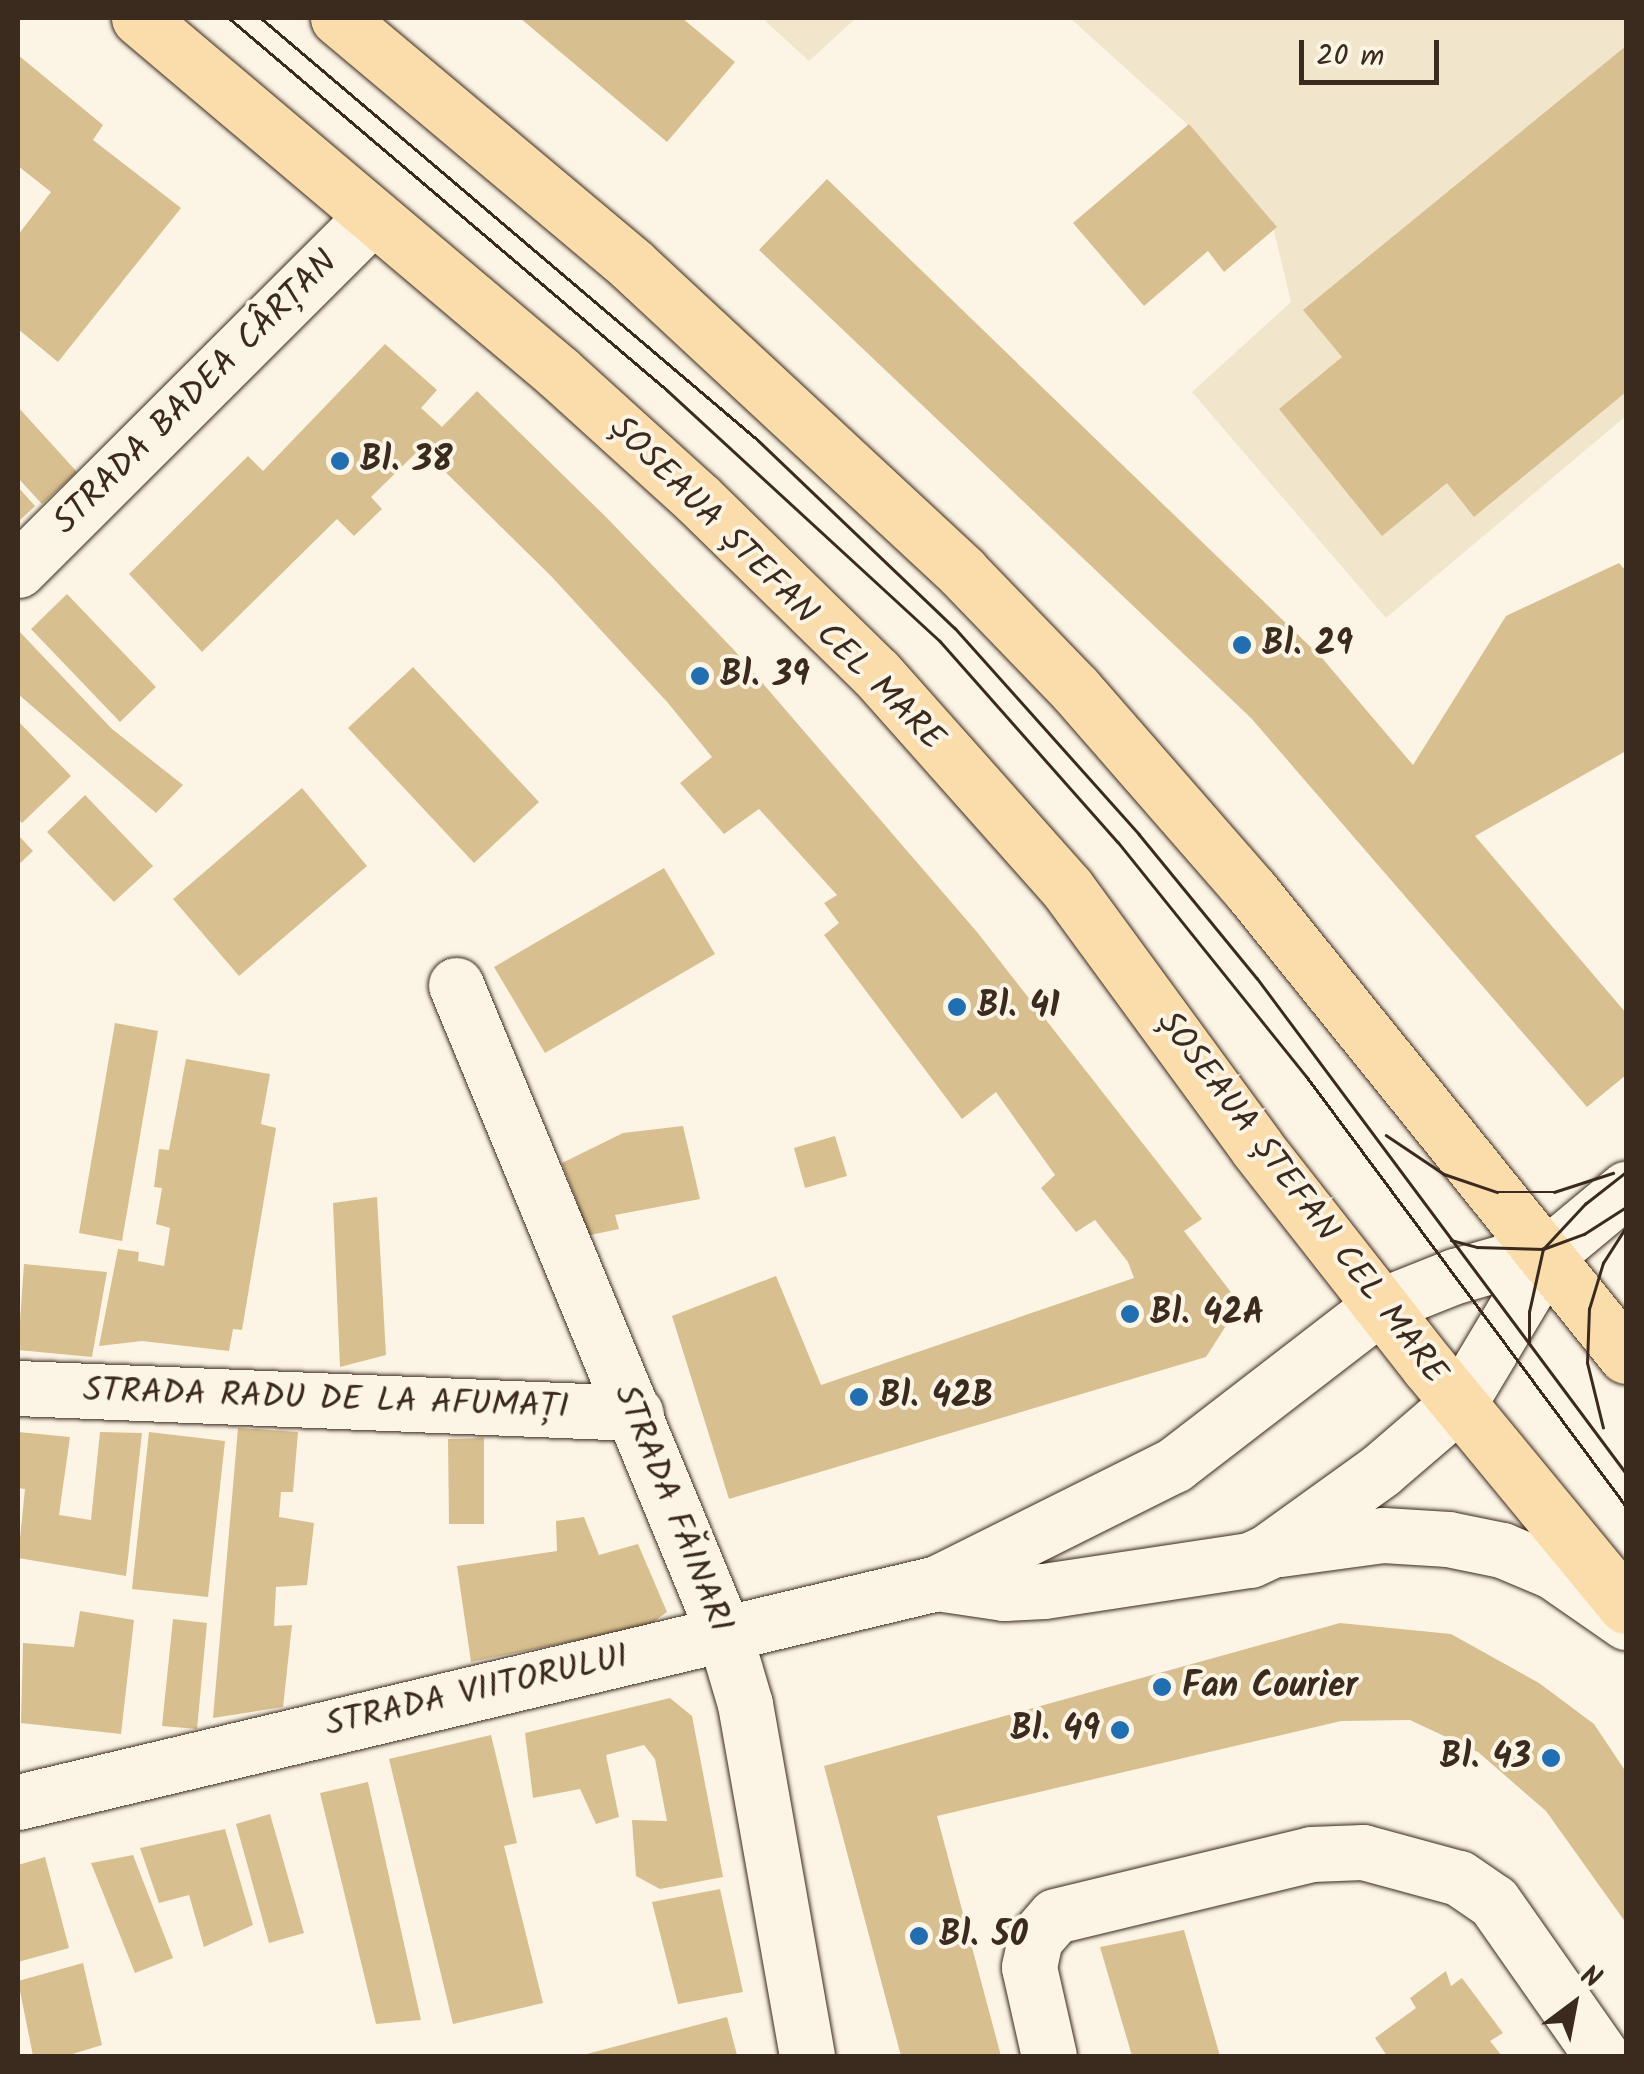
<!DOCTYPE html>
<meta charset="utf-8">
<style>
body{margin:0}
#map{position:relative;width:1644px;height:2074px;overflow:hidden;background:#fcf5e5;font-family:Kalam,sans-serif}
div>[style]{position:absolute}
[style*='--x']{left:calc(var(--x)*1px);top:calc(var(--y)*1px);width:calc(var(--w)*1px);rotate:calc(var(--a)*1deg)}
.built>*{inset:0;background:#f1e5cb}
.building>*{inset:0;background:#d8bf8f}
.roads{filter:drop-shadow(0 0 2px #3b2a1e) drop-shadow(0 0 2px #3b2a1e)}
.street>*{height:55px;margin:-27.5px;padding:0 27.5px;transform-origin:27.5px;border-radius:27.5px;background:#fcf5e5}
.secondary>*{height:55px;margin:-27.5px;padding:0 27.5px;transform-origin:27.5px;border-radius:27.5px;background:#fcf5e5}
.primary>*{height:55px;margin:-27.5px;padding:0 27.5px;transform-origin:27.5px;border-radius:27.5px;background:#faddab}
.tram>*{height:2.5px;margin:-1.25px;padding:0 1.25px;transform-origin:1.25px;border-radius:1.25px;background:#3b2a1e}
.dots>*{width:28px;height:28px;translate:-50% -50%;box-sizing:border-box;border:5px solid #fcf5e5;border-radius:50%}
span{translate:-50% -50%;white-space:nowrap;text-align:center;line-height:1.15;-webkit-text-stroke:8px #fcf5e5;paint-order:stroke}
.street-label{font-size:35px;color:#3b2a1e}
.poi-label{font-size:35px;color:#3b2a1e;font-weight:700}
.left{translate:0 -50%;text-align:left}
.right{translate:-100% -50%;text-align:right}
.frame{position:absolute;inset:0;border:20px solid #3b2a1e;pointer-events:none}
.north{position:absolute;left:1524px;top:1954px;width:100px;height:100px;-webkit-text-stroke:8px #fcf5e5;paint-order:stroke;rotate:32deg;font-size:28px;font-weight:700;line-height:40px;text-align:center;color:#3b2a1e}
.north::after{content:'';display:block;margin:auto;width:35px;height:45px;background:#3b2a1e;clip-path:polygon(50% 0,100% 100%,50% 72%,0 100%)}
.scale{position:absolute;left:1299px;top:40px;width:140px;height:45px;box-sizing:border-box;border:5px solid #3b2a1e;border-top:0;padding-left:12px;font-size:30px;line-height:35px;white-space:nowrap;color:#3b2a1e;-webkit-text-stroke:8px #fcf5e5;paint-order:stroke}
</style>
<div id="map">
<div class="built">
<div style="clip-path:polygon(762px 18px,856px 18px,809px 61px)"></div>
<div style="clip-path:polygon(1070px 18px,1626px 18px,1626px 416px,1386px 618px,1192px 392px,1291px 302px,1273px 227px,1184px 121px)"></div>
</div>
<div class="building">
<div style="clip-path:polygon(520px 18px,682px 18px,735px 62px,667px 142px)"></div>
<div style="clip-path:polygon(1626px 46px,1626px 392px,1474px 517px,1447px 483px,1382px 536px,1279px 409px,1342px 357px,1303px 310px)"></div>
<div style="clip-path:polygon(18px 55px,103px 125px,93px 140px,181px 208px,58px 362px,18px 329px,18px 235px,51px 192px,18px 166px)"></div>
<div style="clip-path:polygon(1189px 124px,1277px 227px,1224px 272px,1208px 251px,1144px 306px,1073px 223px)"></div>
<div style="clip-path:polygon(827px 179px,1322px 658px,1413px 765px,1506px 616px,1619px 563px,1626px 571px,1626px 751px,1475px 836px,1626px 1013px,1626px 1075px,1587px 1107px,1251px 718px,759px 250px)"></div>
<div style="clip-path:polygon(385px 344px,437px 390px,421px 408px,442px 427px,477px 391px,607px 518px,734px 650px,977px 932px,1202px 1219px,1184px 1231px,1240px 1304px,1206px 1357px,729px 1499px,672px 1316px,776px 1276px,821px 1385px,1134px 1278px,1128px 1262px,1095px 1220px,1076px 1232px,1041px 1188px,1055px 1175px,996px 1092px,962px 1119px,824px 935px,839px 923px,824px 903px,837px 895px,759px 809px,724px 834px,680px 783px,712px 757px,668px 703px,551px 576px,421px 448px,371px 497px,382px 509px,354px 536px,337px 519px,202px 652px,129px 574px,248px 456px,263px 471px)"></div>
<div style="clip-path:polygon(18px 407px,77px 472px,42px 504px,18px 478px)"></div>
<div style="clip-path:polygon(18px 487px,35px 506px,18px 522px)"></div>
<div style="clip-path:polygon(67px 594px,156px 687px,120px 722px,31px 629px)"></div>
<div style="clip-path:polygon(18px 630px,112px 729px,183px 785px,156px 813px,18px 694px)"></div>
<div style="clip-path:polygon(413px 667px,539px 802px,474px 863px,348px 728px)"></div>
<div style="clip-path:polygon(18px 721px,71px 776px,22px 823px,18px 819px)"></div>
<div style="clip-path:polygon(302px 788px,367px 866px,239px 976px,173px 899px)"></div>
<div style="clip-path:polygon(85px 795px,153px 866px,114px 902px,47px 832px)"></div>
<div style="clip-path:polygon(18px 835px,33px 851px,18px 865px)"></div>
<div style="clip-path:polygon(664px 868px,715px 954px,545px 1053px,494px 967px)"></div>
<div style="clip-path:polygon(115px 1023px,158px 1031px,122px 1241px,79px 1233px)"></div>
<div style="clip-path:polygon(186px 1059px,270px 1074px,261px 1124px,276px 1128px,242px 1330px,233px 1329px,229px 1351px,142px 1341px,99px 1346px,118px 1249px,139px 1252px,138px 1261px,164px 1266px,170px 1228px,156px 1224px,162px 1188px,154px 1187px,159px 1149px,169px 1150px)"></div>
<div style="clip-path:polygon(683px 1126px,700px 1199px,615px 1215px,619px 1229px,571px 1239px,563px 1215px,579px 1207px,562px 1163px,623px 1133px)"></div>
<div style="clip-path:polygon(835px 1136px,847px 1176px,805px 1188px,794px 1148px)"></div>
<div style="clip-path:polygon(377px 1197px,386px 1355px,340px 1367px,333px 1203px)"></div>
<div style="clip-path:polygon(24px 1264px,107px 1272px,92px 1357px,18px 1350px)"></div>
<div style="clip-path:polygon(238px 1428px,298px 1432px,293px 1492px,281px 1492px,279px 1517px,314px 1523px,307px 1585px,276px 1587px,274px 1626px,292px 1625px,283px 1707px,213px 1718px)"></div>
<div style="clip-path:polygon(18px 1432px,70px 1437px,59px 1515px,91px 1520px,100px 1432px,142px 1433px,126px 1576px,18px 1558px,25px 1489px,18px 1488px)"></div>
<div style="clip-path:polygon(149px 1432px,225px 1441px,208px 1597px,132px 1589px)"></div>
<div style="clip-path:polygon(484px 1438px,484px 1524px,449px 1524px,448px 1439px)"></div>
<div style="clip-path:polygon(584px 1517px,599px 1555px,638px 1544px,667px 1612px,648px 1626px,471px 1662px,457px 1566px,557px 1551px,556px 1521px)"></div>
<div style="clip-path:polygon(80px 1611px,134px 1620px,121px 1734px,21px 1723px,23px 1643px,74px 1647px)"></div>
<div style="clip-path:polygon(173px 1619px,207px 1623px,197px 1729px,162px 1726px)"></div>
<div style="clip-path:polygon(1340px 1623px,1451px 1634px,1539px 1683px,1594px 1724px,1626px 1772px,1626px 1923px,1546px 1811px,1478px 1752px,1410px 1720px,1341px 1721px,937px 1816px,1001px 2056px,901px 2056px,824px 1766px)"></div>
<div style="clip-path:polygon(670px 1698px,692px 1716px,723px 1877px,660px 1889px,636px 1876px,632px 1820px,667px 1821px,655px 1759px,644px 1745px,606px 1755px,619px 1817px,596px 1824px,580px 1789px,533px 1798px,525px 1733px)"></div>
<div style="clip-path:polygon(491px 1735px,517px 1843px,504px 1846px,543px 2003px,453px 2024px,389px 1759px)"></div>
<div style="clip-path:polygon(368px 1782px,421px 2020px,376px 2024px,320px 1793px)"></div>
<div style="clip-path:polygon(270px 1814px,304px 1933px,269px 1943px,236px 1824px)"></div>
<div style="clip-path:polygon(225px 1829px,253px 1925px,204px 1947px,189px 1895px,159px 1903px,140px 1848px)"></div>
<div style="clip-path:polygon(133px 1855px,173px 1958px,135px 1973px,91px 1863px)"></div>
<div style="clip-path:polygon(45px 1857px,69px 1948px,18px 1962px,18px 1865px)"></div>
<div style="clip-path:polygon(720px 1889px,743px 1992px,678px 2004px,652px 1902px)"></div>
<div style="clip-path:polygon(1184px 1930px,1220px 2056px,1132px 2056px,1100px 1947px)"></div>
<div style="clip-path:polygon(83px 1963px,102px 2045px,66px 2056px,33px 2056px,18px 1981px)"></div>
<div style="clip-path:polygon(1446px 1971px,1451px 1986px,1462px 1978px,1503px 2033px,1490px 2041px,1502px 2056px,1387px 2056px,1375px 2038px,1416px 2008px,1410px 1998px)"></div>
<div style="clip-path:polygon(727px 2017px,737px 2055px,583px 2056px,583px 2055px)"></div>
</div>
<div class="roads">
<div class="street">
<div style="--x:18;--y:570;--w:501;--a:-44.92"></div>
<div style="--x:456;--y:985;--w:701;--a:67.53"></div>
<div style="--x:724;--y:1633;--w:74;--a:73.5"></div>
<div style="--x:745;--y:1704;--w:357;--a:80"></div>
<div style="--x:18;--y:1388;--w:618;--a:2.32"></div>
<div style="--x:1049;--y:2056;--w:91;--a:-102.7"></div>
<div style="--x:1029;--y:1967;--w:29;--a:-78"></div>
<div style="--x:1035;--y:1939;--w:30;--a:-49"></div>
<div style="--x:1055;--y:1916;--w:263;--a:-13.6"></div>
<div style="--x:1311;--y:1854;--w:52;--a:-2.2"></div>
<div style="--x:1363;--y:1852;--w:99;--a:15.2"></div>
<div style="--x:1459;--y:1878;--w:42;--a:34.4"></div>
<div style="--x:1494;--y:1902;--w:188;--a:55"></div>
</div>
<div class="secondary">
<div style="--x:1280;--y:1549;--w:104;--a:-7.7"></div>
<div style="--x:1383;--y:1535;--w:65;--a:3.5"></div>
<div style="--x:1448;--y:1539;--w:55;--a:11.5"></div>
<div style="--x:1502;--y:1550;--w:56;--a:22.9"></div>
<div style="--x:1554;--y:1572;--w:88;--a:34.8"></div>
<div style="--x:937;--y:1583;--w:68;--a:8.5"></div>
<div style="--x:1004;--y:1593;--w:40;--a:-2.9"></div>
<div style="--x:1044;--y:1591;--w:208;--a:-8.6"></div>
<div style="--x:1250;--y:1560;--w:19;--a:-25"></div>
<div style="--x:1267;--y:1552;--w:140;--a:-35.7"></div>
<div style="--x:1381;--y:1470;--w:103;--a:-40.7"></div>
<div style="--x:1459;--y:1403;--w:174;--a:-59.1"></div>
<div style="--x:1548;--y:1254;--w:102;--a:-39.8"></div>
<div style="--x:18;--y:1802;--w:945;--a:-13.4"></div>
<div style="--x:937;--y:1583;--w:265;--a:-26.5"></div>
<div style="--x:1174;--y:1465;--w:262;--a:-37.6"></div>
<div style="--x:1382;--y:1305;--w:79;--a:-21.7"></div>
<div style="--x:1455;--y:1276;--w:66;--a:-15.9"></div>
<div style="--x:1518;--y:1258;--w:30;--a:-8"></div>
</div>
<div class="primary">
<div style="--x:139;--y:18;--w:550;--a:40.21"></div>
<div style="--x:559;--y:373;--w:186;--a:42.2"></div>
<div style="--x:697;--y:498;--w:250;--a:44.4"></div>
<div style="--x:876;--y:673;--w:288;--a:48.4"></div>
<div style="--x:1067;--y:888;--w:322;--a:53.8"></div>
<div style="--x:1257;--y:1148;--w:277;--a:51.9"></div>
<div style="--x:1428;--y:1366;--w:311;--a:50.5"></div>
<div style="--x:338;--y:18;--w:384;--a:40"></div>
<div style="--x:632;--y:265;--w:451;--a:42.9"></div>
<div style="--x:962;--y:572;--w:163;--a:46"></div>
<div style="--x:1075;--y:689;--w:269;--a:48.9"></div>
<div style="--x:1252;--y:892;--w:596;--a:51.13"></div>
</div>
</div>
<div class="tram">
<div style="--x:229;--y:18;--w:575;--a:40.34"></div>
<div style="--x:667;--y:390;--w:371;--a:42.6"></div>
<div style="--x:940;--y:641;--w:268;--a:48.5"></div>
<div style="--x:1118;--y:842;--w:302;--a:51.2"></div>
<div style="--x:1307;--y:1077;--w:535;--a:53.37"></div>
<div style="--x:261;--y:18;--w:653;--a:40.34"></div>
<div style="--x:759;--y:441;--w:271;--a:43.7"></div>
<div style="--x:955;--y:628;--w:276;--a:48.2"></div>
<div style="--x:1139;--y:834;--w:186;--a:50.7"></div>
<div style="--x:1257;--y:978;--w:617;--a:53.3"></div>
<div style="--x:1386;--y:1135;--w:70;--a:33.9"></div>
<div style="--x:1444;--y:1174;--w:56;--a:18.8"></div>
<div style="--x:1497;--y:1192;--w:57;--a:0"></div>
<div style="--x:1554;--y:1192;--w:62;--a:-17.9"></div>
<div style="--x:1451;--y:1240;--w:27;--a:15"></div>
<div style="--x:1477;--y:1247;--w:66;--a:1.7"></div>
<div style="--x:1543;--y:1249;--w:44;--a:-20.1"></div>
<div style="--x:1584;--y:1234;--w:50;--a:-32.7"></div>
<div style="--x:1529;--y:1342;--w:30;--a:-90"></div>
<div style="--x:1529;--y:1312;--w:65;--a:-77.5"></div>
<div style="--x:1543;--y:1249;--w:62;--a:-47"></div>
<div style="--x:1585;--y:1204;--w:52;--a:-38"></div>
<div style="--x:1603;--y:1428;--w:67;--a:-103.8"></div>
<div style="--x:1587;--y:1363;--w:54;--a:-87.9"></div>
<div style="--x:1589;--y:1309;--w:48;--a:-73.1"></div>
<div style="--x:1603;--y:1263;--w:43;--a:-57.4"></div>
</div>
<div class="dots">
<div style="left:340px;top:461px;background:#1f6fb2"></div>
<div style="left:1242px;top:645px;background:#1f6fb2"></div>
<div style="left:700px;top:676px;background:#1f6fb2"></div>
<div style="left:957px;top:1007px;background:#1f6fb2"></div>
<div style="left:1130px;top:1314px;background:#1f6fb2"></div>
<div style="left:859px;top:1397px;background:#1f6fb2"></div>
<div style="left:1162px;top:1687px;background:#1f6fb2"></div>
<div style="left:1120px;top:1730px;background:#1f6fb2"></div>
<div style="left:1551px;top:1758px;background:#1f6fb2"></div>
<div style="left:919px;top:1936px;background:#1f6fb2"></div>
</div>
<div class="street-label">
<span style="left:196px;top:393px;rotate:-45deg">STRADA BADEA CÂRȚAN</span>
<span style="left:776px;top:584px;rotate:45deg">ȘOSEAUA ȘTEFAN CEL MARE</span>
<span style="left:1301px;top:1198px;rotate:53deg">ȘOSEAUA ȘTEFAN CEL MARE</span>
<span style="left:326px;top:1400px;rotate:2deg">STRADA RADU DE LA AFUMAȚI</span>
<span style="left:672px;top:1509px;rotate:68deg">STRADA FĂINARI</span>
<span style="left:477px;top:1692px;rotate:-13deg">STRADA VIITORULUI</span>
</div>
<div class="poi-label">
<span class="left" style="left:360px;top:461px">Bl. 38</span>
<span class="left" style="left:1262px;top:645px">Bl. 29</span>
<span class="left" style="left:720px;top:676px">Bl. 39</span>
<span class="left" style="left:977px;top:1007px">Bl. 41</span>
<span class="left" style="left:1150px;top:1314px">Bl. 42A</span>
<span class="left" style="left:879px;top:1397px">Bl. 42B</span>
<span class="left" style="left:1182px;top:1687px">Fan Courier</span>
<span class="right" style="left:1100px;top:1730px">Bl. 49</span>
<span class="right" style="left:1531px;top:1758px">Bl. 43</span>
<span class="left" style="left:939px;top:1936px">Bl. 50</span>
</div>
<div class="frame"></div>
<div class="north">N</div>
<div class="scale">20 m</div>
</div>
